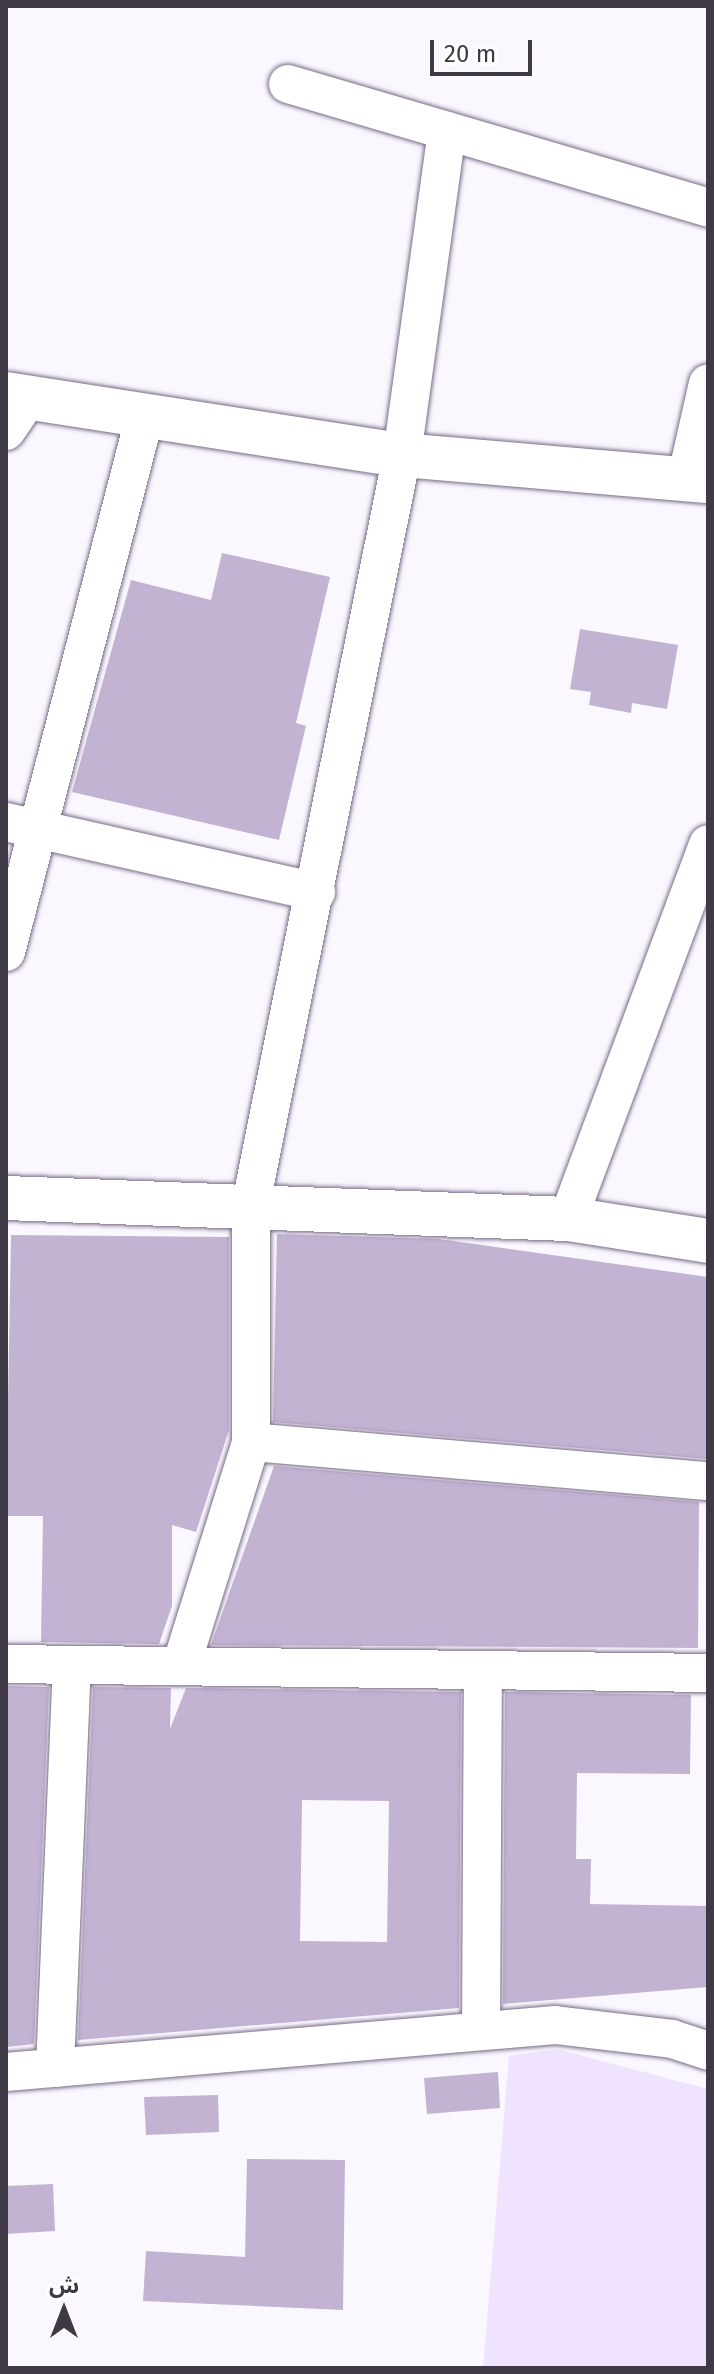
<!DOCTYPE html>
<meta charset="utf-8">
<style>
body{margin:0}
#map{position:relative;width:714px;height:2374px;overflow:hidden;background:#faf7fe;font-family:"Fira Sans","Noto Sans Arabic",sans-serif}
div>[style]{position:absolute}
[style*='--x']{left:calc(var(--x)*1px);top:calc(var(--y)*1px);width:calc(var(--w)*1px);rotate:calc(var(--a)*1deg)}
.green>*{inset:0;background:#f0e3ff}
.building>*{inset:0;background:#c2b3d3}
.roads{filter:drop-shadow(0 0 2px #796a88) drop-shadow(0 0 2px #796a88)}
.street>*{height:38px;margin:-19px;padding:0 19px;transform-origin:19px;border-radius:19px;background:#fff}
.secondary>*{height:44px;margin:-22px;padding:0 22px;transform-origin:22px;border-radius:22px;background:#fff}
span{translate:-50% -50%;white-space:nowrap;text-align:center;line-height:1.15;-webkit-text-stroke:6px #fff;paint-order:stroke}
.frame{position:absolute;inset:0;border:8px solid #3f3946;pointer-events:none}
.north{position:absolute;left:24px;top:2270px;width:80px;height:80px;-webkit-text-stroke:6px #fff;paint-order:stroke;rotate:0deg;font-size:22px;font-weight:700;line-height:32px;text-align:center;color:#3f3946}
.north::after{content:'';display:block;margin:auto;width:28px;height:36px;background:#3f3946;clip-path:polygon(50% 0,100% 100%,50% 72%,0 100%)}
.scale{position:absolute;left:430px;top:40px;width:102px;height:36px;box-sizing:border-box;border:4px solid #3f3946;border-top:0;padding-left:10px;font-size:24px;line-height:28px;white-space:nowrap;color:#3f3946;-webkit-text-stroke:6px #fff;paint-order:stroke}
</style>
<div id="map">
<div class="green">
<div style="clip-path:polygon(557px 2049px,708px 2089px,708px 2368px,483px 2368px,509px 2056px)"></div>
</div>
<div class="building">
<div style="clip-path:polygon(222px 553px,330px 577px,296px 723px,306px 726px,279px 840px,72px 792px,131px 580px,211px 600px)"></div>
<div style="clip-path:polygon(580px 629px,678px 645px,667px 709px,632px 703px,631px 713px,589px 705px,591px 692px,570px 689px)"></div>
<div style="clip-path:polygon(277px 1234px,439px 1239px,708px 1277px,708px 1459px,273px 1422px)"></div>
<div style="clip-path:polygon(11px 1235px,229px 1237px,229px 1430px,196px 1532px,172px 1525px,172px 1606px,159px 1644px,41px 1642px,43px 1516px,6px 1516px)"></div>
<div style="clip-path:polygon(274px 1466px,699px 1502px,698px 1648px,211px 1645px)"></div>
<div style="clip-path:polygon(6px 1686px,49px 1687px,34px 2044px,6px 2047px)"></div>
<div style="clip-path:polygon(evenodd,93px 1687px,171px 1688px,170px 1729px,186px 1688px,461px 1692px,459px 2008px,78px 2040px,93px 1687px,302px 1800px,389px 1801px,387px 1942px,300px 1941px,302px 1800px)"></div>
<div style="clip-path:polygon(505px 1692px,691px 1695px,690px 1774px,577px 1773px,576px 1859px,591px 1859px,590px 1904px,708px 1906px,708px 1987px,503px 2004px)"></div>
<div style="clip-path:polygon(498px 2072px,500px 2108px,427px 2114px,424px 2078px)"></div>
<div style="clip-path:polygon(218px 2095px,219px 2132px,146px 2135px,144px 2097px)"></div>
<div style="clip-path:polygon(247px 2159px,345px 2160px,343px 2310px,143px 2301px,146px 2251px,245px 2257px)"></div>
<div style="clip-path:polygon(53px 2184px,55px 2231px,6px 2234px,6px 2186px)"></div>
</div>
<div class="roads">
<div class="street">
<div style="--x:288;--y:84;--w:438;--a:16.4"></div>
<div style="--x:6;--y:431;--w:40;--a:-56"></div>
<div style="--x:686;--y:480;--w:99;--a:-77.2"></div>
<div style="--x:6;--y:822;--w:318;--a:12.7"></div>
<div style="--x:6;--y:952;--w:551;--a:-75.48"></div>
<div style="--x:568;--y:1219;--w:400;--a:-69.5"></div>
<div style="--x:251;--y:1442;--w:459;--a:4.9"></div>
<div style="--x:6;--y:1664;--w:702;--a:0.73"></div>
<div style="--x:181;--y:1666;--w:235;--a:-72.6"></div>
<div style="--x:251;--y:1442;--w:239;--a:-90"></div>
<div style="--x:251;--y:1203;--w:763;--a:-78.59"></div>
<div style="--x:402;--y:455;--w:327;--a:-82.1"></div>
<div style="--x:481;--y:2031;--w:361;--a:-89.7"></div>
<div style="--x:55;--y:2068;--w:403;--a:-87.6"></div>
<div style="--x:6;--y:2072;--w:551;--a:-4.89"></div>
<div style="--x:555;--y:2025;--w:118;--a:6.8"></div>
<div style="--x:672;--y:2039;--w:38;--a:18"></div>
</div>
<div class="secondary">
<div style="--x:6;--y:394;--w:401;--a:8.8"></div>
<div style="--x:402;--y:455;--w:307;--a:4.9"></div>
<div style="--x:6;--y:1198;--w:562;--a:2.14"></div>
<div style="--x:568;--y:1219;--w:142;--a:8.9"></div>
</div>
</div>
<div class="frame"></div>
<div class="north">ش</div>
<div class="scale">20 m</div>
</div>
